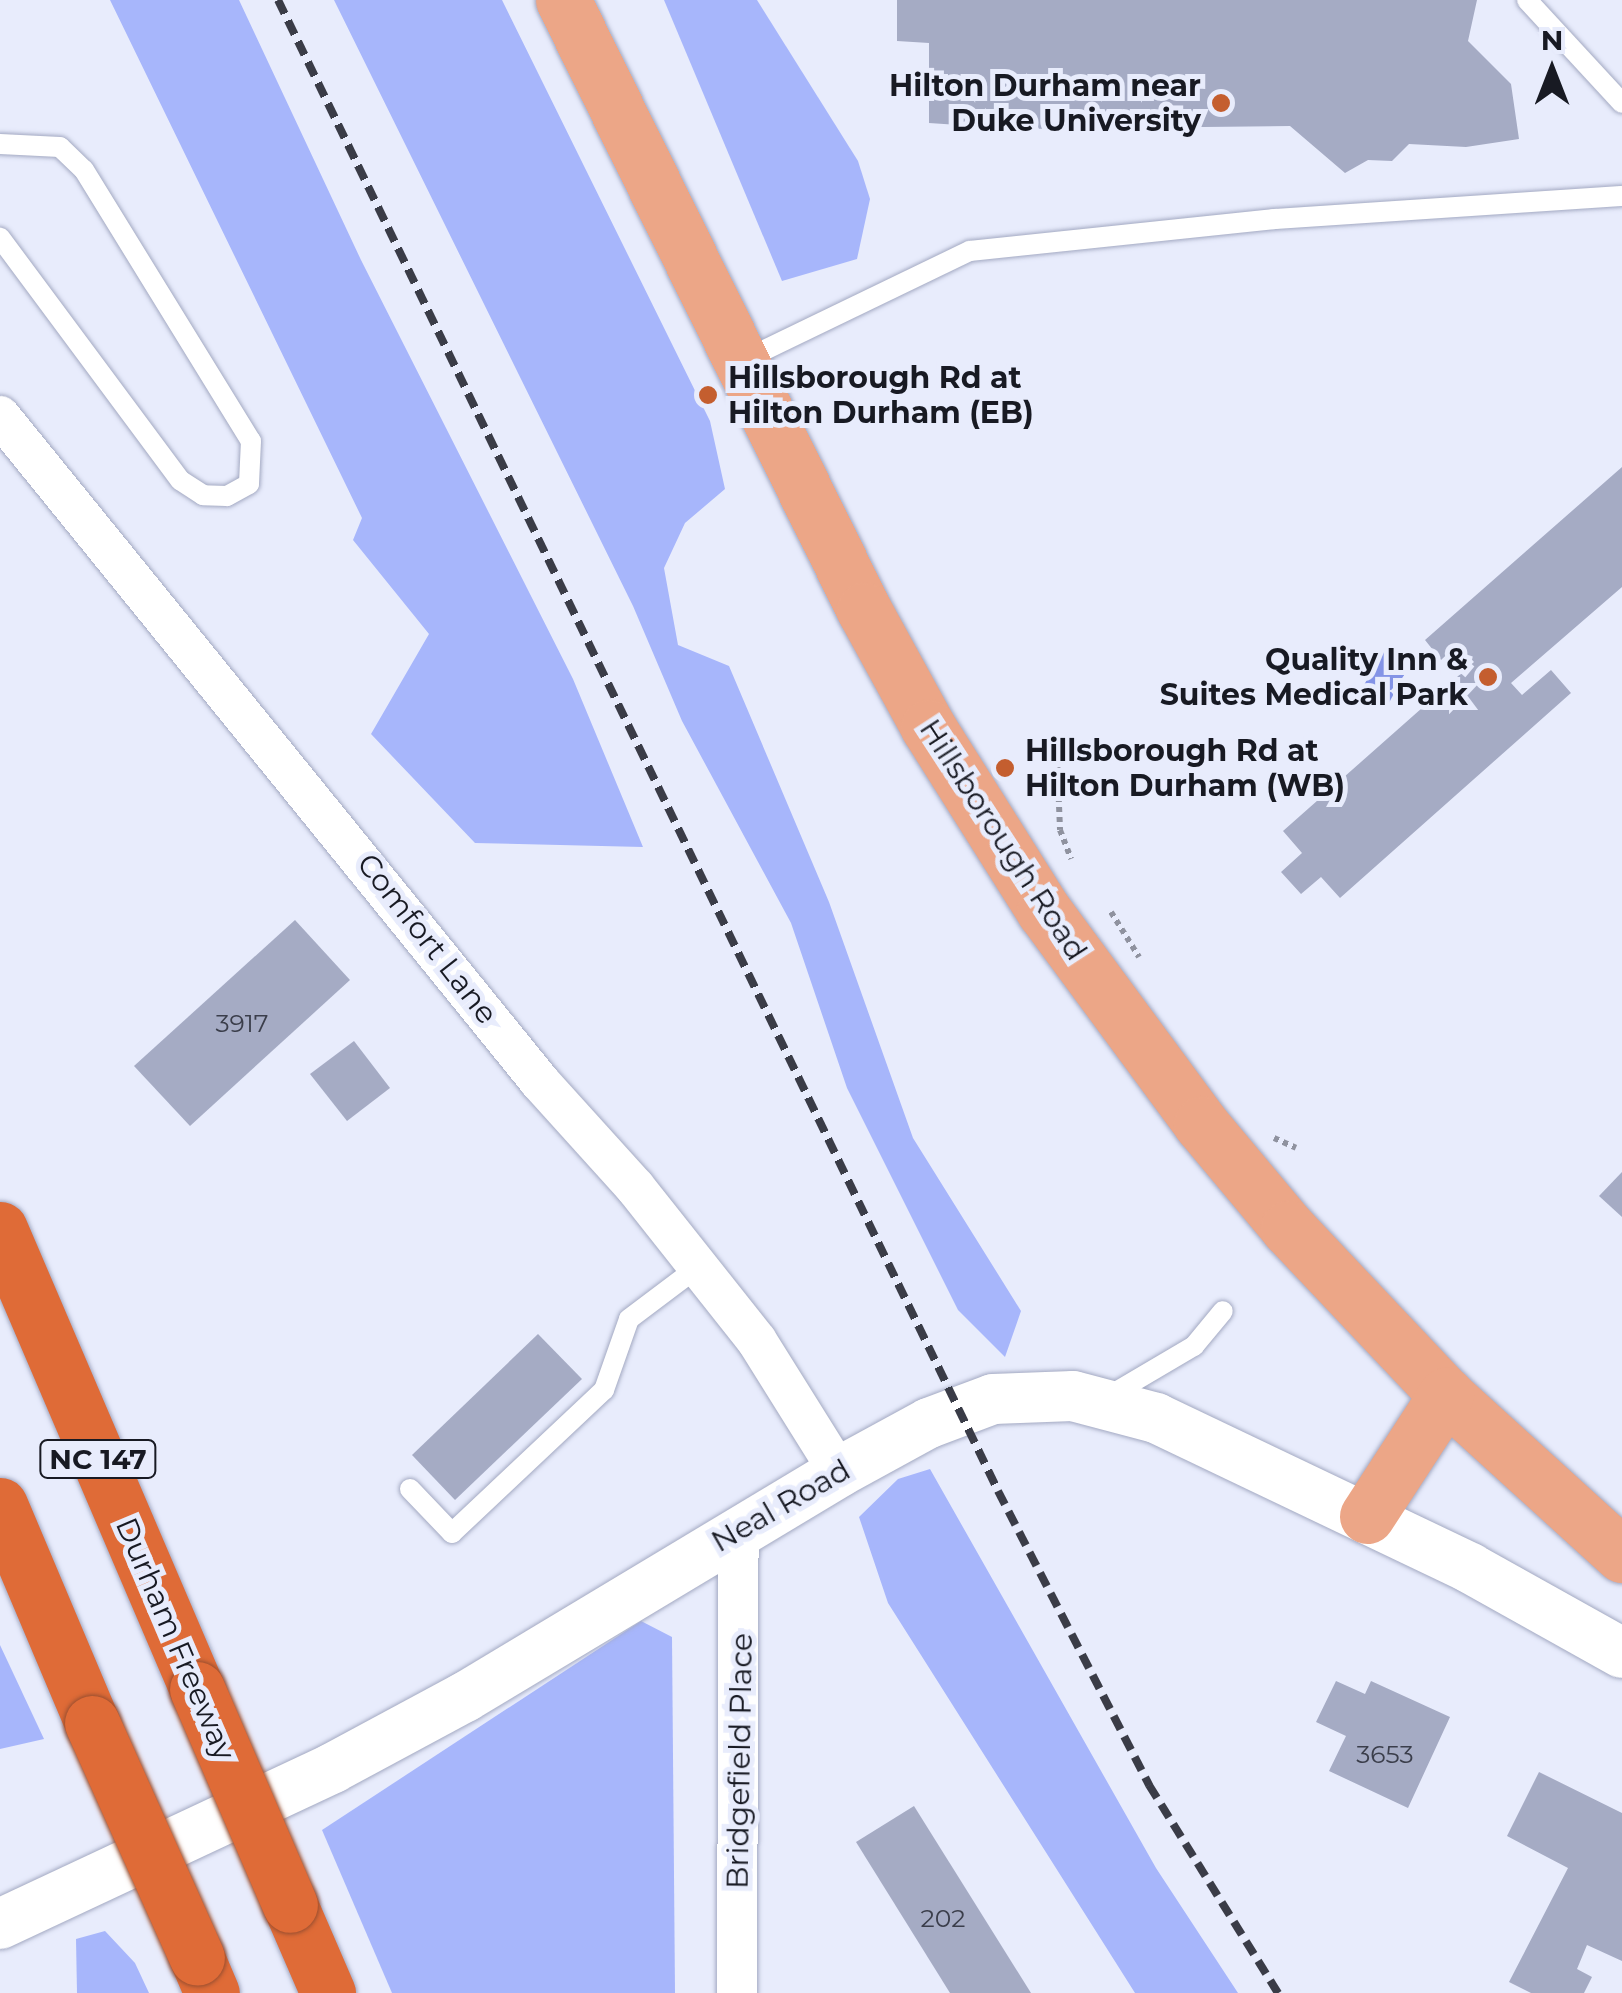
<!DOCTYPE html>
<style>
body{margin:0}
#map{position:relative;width:1622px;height:1993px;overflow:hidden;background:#e8ecfc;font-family:Montserrat,sans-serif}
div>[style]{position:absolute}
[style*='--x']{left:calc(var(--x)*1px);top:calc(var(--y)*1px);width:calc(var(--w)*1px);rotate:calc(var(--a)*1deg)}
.green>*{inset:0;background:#a7b6fb}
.water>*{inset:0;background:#8393e6}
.building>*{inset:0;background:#a5abc4}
.path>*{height:6px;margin-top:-3px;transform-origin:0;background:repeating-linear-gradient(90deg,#8f929f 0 5px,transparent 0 10px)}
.roads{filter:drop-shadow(0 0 2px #a3a9c2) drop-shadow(0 0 2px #a3a9c2)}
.service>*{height:20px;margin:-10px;padding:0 10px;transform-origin:10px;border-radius:10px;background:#fff}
.minor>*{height:40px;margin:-20px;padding:0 20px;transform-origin:20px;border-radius:20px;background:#fff}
.tertiary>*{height:50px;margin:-25px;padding:0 25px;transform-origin:25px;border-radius:25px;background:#fff}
.primary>*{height:55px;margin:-27.5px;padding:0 27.5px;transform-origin:27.5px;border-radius:27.5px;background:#eca687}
.motorway>*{height:55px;margin:-27.5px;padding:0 27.5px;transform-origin:27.5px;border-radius:27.5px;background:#df6b37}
.rail>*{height:8px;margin-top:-4px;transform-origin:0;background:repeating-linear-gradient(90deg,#3a3c47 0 15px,transparent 0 23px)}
.bridges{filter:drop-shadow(0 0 2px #994f30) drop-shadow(0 0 2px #994f30)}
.motorway-bridge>*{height:55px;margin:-27.5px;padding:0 27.5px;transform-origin:27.5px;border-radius:27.5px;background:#df6b37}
.dots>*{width:28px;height:28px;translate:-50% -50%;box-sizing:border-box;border:5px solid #e8ecfc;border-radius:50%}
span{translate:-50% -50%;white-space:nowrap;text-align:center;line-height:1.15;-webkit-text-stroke:10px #e8ecfc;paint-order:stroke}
.number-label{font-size:25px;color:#3b3e4b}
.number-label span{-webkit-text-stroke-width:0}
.shield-label span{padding:2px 8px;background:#e8ecfc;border:2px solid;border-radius:8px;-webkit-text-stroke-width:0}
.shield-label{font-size:28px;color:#181a23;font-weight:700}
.poi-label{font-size:30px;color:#181a23;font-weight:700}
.right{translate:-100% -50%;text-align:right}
.left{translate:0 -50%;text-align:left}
.street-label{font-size:30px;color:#181a23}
.north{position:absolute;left:1502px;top:20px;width:100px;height:100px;-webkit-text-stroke:8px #e8ecfc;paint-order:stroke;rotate:0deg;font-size:28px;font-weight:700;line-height:40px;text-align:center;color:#181a23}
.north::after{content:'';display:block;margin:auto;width:35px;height:45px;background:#181a23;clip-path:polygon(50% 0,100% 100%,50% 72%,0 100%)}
</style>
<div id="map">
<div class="green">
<div style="clip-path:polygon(110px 0,239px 0,361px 260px,573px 679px,643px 847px,475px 843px,371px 734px,429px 634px,353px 540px,362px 518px)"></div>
<div style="clip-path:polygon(334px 0,502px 0,710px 421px,725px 489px,685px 523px,664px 568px,678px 645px,729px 666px,829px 902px,913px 1138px,1021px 1311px,1005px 1357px,958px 1310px,847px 1088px,791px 923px,682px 721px,633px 606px)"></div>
<div style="clip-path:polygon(664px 0,757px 0,858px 161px,870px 199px,857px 259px,782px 281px)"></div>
<div style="clip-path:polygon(930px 1469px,1156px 1868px,1238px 1993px,1135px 1993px,888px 1603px,859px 1517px,898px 1479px)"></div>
<div style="clip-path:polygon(641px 1621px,672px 1637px,675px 1993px,392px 1993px,322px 1830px)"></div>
<div style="clip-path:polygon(0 1645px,44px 1739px,0 1749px)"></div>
<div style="clip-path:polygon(105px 1931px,135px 1963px,149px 1993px,77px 1993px,76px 1939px)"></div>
</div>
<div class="water">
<div style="clip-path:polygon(1387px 643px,1414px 657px,1385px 710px,1358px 696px)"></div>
</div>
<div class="building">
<div style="clip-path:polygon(897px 0,1477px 0,1468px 41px,1511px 84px,1519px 139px,1466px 147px,1409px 144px,1392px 161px,1368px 160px,1345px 173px,1290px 126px,1019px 129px,929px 123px,929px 43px,897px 41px)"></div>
<div style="clip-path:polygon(1622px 467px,1622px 587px,1511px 683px,1522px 695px,1551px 670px,1571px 693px,1340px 898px,1321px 877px,1301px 894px,1281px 872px,1302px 853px,1283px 831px,1474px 662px,1458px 644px,1441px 660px,1425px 640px)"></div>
<div style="clip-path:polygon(1335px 677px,1348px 691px,1328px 710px,1315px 696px)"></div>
<div style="clip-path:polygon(295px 920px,350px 980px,190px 1126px,134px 1066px)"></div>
<div style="clip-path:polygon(354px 1041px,390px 1088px,347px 1121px,310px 1074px)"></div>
<div style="clip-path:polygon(1622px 1172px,1622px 1217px,1599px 1196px)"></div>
<div style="clip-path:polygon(538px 1334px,582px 1379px,455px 1500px,412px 1455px)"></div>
<div style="clip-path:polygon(1336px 1681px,1365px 1694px,1371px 1681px,1450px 1717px,1408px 1808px,1329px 1771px,1346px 1736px,1316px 1722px)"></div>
<div style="clip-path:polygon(1539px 1772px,1622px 1813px,1622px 1961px,1587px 1945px,1577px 1969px,1592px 1977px,1584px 1993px,1531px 1993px,1509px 1982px,1568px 1868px,1507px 1836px)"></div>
<div style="clip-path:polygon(914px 1806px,1031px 1993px,950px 1993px,856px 1842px)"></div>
</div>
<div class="path">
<div style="--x:1057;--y:757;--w:73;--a:87.6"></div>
<div style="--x:1060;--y:830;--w:31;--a:69"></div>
<div style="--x:1111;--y:912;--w:53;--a:58.1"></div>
<div style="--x:1274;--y:1138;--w:24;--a:24"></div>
</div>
<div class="roads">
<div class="service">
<div style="--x:1527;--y:0;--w:140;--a:47.3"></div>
<div style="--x:0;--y:144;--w:60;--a:2.9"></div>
<div style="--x:60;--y:147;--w:33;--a:44"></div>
<div style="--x:84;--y:170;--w:318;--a:58.4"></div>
<div style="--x:251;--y:441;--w:43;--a:92.7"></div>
<div style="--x:249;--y:484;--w:25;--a:151"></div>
<div style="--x:227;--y:496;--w:24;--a:-178"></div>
<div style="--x:203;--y:495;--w:27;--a:-147"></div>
<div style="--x:180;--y:480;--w:302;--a:-126.6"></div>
<div style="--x:742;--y:361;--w:253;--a:-25.8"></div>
<div style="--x:970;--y:251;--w:306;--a:-6"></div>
<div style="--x:1274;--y:219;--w:349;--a:-3.8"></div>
<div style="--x:1109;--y:1396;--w:99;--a:-30.5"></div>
<div style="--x:1194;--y:1346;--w:45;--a:-50.4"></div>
<div style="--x:410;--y:1489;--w:61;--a:46.3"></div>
<div style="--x:452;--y:1533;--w:209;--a:-43.3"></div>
<div style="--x:604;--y:1390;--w:75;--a:-70.6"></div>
<div style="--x:629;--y:1319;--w:86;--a:-37"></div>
</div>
<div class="minor">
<div style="--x:0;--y:416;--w:857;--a:50.96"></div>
<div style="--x:540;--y:1082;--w:142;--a:47.9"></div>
<div style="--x:635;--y:1187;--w:196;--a:51.6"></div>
<div style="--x:757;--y:1341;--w:155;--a:58"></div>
<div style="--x:737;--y:1993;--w:465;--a:-89.8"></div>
</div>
<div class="tertiary">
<div style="--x:0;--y:1924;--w:368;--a:-25.1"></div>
<div style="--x:333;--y:1768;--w:150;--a:-28.3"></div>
<div style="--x:465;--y:1697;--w:436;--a:-31"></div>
<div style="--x:839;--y:1472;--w:102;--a:-28.6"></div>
<div style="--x:929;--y:1423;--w:68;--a:-20.6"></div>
<div style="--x:993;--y:1399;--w:80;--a:-2.1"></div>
<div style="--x:1073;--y:1396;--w:86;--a:14.8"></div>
<div style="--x:1156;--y:1418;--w:348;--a:25.5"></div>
<div style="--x:1470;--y:1568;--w:174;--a:29.2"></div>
</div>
<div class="primary">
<div style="--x:563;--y:0;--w:680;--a:63.74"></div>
<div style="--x:864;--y:610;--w:133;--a:61.3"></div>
<div style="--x:928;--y:727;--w:218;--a:57.8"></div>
<div style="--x:1044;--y:911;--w:265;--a:53.6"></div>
<div style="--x:1201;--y:1124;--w:136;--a:50.1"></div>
<div style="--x:1288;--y:1228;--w:230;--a:46.6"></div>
<div style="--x:1446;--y:1395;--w:238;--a:42.3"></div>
<div style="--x:1367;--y:1516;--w:145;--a:-56.9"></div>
</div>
<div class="motorway">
<div style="--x:0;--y:1229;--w:500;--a:66.82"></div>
<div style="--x:0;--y:1505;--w:237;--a:67.1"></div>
<div style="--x:290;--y:1905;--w:96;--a:66.6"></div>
<div style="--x:197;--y:1958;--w:38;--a:67"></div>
</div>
</div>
<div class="rail">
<div style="--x:278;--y:0;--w:1656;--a:64.22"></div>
<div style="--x:998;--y:1491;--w:331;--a:62.8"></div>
<div style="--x:1149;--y:1785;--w:245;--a:58.2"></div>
</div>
<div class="bridges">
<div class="motorway-bridge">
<div style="--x:197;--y:1689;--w:235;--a:66.7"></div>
<div style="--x:92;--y:1723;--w:257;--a:65.9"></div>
</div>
</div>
<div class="dots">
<div style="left:1221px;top:103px;background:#c45e2f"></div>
<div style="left:708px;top:395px;background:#c45e2f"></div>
<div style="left:1488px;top:677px;background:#c45e2f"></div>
<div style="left:1005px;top:768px;background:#c45e2f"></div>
</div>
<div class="number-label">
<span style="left:242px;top:1023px">3917</span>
<span style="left:1385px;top:1754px">3653</span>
<span style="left:943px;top:1918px">202</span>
</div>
<div class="shield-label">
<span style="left:98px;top:1459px">NC 147</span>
</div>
<div class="poi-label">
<span class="right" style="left:1201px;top:103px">Hilton Durham near<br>Duke University</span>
<span class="left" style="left:728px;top:395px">Hillsborough Rd at<br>Hilton Durham (EB)</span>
<span class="right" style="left:1468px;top:677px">Quality Inn &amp;<br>Suites Medical Park</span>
<span class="left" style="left:1025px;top:768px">Hillsborough Rd at<br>Hilton Durham (WB)</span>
</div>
<div class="street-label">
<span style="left:1003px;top:840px;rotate:57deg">Hillsborough Road</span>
<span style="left:427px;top:939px;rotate:52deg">Comfort Lane</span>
<span style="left:781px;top:1506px;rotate:-30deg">Neal Road</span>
<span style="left:175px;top:1639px;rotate:67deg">Durham Freeway</span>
<span style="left:740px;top:1761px;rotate:-89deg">Bridgefield Place</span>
</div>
<div class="north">N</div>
</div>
